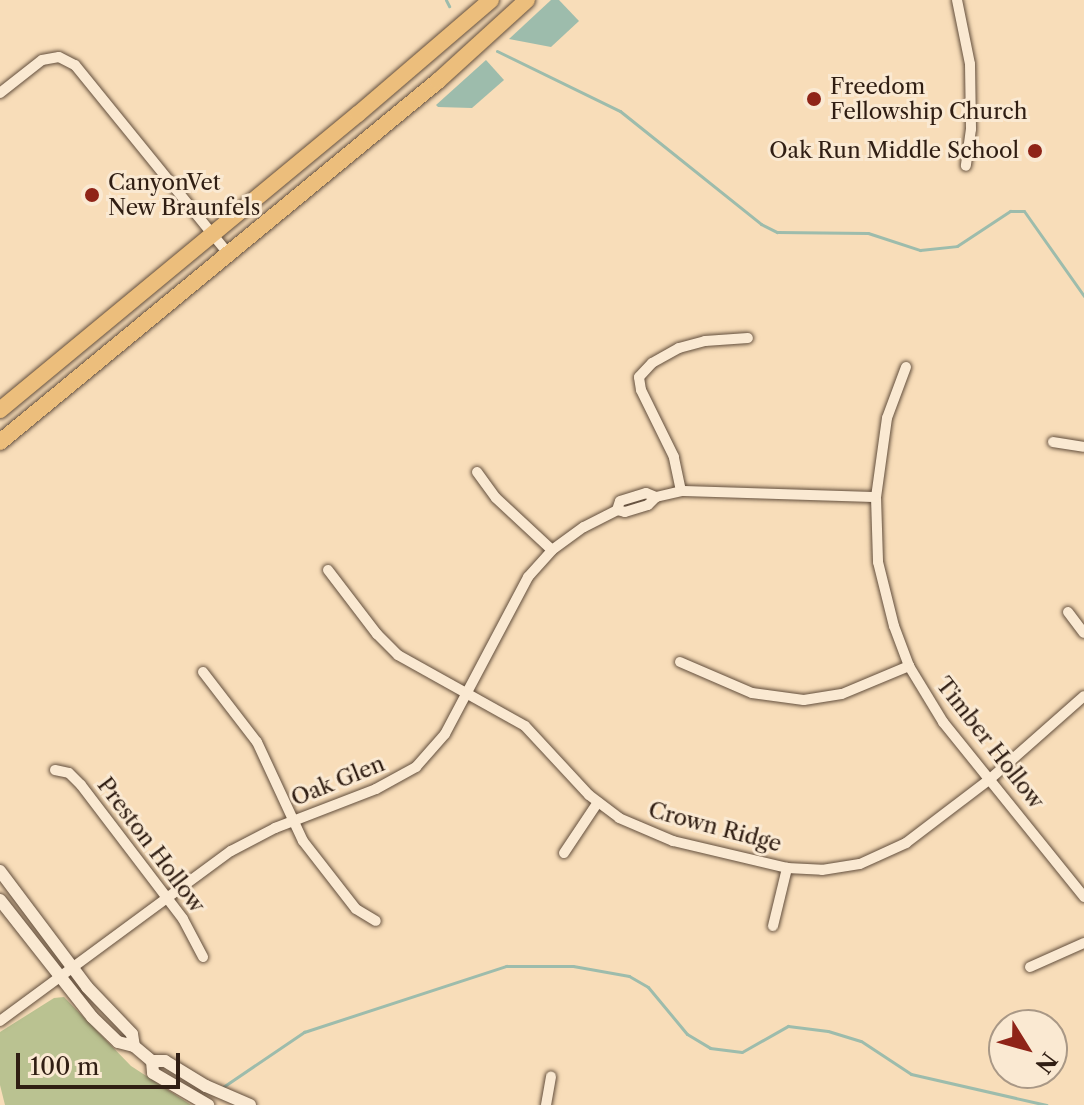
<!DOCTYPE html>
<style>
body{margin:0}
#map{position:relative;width:1084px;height:1105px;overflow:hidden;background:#f8ddb9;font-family:"Libre Caslon Text",serif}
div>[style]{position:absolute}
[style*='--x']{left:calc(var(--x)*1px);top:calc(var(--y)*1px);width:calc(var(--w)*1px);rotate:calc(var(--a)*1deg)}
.green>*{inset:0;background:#bac291}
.water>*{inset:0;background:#9dbcac}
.stream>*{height:3px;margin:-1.5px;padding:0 1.5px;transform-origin:1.5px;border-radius:1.5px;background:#9dbcac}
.roads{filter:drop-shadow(0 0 2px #624e3c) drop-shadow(0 0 2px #624e3c)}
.minor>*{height:10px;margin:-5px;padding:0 5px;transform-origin:5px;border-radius:5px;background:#fae9d2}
.tertiary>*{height:12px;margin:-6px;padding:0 6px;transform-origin:6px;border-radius:6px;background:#fae9d2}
.primary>*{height:16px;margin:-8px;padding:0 8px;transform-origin:8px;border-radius:8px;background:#ecbe7c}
.dots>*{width:22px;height:22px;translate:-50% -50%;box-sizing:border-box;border:4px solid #fae9d2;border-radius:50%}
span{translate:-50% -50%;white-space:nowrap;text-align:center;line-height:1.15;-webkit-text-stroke:6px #fae9d2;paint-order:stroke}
.poi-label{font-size:22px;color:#301e13}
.left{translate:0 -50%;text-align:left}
.right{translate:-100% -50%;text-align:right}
.street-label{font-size:22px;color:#301e13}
.north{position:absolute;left:988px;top:1009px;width:80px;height:80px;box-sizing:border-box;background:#fae9d2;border:2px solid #a99886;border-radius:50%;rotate:127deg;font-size:22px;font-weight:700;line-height:32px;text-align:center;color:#301e13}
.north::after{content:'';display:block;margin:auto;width:28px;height:36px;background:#8f2418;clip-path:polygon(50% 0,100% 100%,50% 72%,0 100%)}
.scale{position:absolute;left:16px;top:1053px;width:164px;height:36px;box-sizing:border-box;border:4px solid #301e13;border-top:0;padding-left:10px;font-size:24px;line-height:28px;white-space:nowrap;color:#301e13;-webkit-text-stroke:6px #fae9d2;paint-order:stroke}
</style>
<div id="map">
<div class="green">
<div style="clip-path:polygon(64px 997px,131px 1066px,191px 1105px,5px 1105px,0 1085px,0 1032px,54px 998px)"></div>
</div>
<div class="water">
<div style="clip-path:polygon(551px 0,559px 0,579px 21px,551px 47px,509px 39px)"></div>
<div style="clip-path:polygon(486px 60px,504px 80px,472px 108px,438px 107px,436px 105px)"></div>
</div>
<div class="stream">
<div style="--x:446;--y:0;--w:7;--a:63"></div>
<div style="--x:497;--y:51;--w:137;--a:26"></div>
<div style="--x:620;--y:111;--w:181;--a:38.7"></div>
<div style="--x:761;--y:224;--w:18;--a:27"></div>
<div style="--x:777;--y:232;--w:91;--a:0.6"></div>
<div style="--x:868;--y:233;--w:55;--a:18.1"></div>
<div style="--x:920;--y:250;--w:37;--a:-6"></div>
<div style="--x:957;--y:246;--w:64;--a:-33.4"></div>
<div style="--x:1010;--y:211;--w:14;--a:0"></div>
<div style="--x:1024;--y:211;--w:104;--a:54.8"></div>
<div style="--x:220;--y:1089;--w:102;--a:-34.2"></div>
<div style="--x:304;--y:1032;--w:213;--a:-18.1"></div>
<div style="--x:506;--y:966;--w:67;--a:0"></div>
<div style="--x:573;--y:966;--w:57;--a:10.1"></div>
<div style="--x:629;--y:976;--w:22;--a:30"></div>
<div style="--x:648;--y:987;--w:61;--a:50.3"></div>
<div style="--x:687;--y:1034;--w:27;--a:31"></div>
<div style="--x:710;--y:1048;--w:32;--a:7"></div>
<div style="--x:742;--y:1052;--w:53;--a:-29.5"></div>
<div style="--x:788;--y:1026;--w:40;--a:7.1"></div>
<div style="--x:828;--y:1031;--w:34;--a:17"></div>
<div style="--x:861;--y:1041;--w:60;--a:33.4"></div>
<div style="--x:911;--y:1074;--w:139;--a:12.9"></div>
</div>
<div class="roads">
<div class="minor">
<div style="--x:957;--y:0;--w:65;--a:78.5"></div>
<div style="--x:970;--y:64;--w:65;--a:89.1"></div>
<div style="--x:971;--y:129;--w:37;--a:98"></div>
<div style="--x:0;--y:93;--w:53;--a:-38.2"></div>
<div style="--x:42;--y:60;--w:17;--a:-10"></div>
<div style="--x:59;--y:57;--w:18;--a:27"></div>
<div style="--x:75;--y:65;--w:242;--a:50.9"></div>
<div style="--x:906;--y:367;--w:54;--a:110.4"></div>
<div style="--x:887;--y:418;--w:80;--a:97.9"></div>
<div style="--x:876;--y:497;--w:65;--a:88.2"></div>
<div style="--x:878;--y:562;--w:66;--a:76"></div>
<div style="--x:894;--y:626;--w:43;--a:69.4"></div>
<div style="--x:909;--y:666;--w:66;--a:58.7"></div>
<div style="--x:943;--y:722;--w:225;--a:51.1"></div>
<div style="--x:1053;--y:442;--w:31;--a:9"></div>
<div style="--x:477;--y:472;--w:32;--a:54"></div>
<div style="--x:496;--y:498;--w:76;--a:42.9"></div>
<div style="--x:681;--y:491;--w:35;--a:-102"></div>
<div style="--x:674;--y:457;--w:75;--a:-116.2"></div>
<div style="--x:641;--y:390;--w:13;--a:-99"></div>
<div style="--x:639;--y:377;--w:19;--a:-47"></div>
<div style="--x:652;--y:363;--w:31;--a:-29"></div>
<div style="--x:679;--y:348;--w:27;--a:-15"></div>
<div style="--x:705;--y:341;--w:43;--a:-4"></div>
<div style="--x:617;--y:510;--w:9;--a:-72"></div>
<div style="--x:620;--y:501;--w:27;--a:-17"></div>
<div style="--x:646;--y:493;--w:11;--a:22"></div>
<div style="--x:328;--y:570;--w:81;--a:52.6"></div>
<div style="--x:377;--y:634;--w:30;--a:45"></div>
<div style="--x:398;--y:655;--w:145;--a:29.2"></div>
<div style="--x:525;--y:726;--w:94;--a:47.2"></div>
<div style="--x:589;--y:795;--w:38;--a:37"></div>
<div style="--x:619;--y:818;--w:59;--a:23.1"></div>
<div style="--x:673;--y:841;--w:117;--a:13.3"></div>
<div style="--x:787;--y:868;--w:35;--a:3"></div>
<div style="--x:822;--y:870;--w:38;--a:-9"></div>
<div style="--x:860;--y:864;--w:51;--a:-24.5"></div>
<div style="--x:906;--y:843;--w:106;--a:-37.3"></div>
<div style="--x:990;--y:779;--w:125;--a:-41.4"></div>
<div style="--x:1068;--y:612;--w:26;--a:53"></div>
<div style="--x:680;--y:662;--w:78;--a:23.3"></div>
<div style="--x:752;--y:693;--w:52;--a:7.7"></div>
<div style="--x:804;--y:700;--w:38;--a:-9"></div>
<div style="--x:842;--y:694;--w:73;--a:-22.7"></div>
<div style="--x:203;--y:672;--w:88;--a:52.4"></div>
<div style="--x:257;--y:742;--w:109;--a:65.1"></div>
<div style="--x:303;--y:841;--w:86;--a:52.1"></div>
<div style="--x:356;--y:909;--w:23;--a:31"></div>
<div style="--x:55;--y:770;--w:14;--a:12"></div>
<div style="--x:69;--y:773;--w:17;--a:45"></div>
<div style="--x:81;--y:785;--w:168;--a:52.7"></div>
<div style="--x:183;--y:919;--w:43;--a:62.2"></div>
<div style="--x:564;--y:853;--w:61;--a:-56.3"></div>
<div style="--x:773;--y:926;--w:60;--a:-76.4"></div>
<div style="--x:1030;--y:967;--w:59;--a:-24"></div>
<div style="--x:0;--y:1021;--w:287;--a:-36.4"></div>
<div style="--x:231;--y:851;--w:50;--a:-27.6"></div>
<div style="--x:275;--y:828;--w:108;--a:-21.1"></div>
<div style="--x:376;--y:789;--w:46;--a:-28.8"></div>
<div style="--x:416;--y:767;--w:44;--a:-48.7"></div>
<div style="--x:445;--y:734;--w:178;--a:-62.1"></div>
<div style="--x:528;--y:577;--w:36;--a:-48"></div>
<div style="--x:552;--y:550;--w:39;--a:-36"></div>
<div style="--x:584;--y:527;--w:37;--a:-27"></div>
<div style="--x:617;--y:510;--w:8;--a:14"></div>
<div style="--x:625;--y:512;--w:24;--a:-17"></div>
<div style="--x:648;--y:505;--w:11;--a:-45"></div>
<div style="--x:656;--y:497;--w:26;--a:-13"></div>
<div style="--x:681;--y:491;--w:195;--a:1.8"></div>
<div style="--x:546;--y:1105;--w:29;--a:-80"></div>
</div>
<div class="tertiary">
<div style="--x:0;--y:871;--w:145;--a:53.1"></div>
<div style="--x:87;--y:987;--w:65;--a:46.2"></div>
<div style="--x:132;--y:1034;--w:12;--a:81"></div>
<div style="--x:0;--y:900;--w:149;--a:51.8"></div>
<div style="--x:92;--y:1017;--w:36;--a:44"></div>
<div style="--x:118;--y:1042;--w:16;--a:14"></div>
<div style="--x:134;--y:1046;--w:23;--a:40"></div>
<div style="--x:152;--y:1061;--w:13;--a:0"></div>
<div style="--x:165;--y:1061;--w:48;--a:31.4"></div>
<div style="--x:206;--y:1086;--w:48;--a:23.4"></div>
<div style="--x:152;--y:1061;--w:12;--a:85"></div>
<div style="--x:153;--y:1073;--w:64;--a:30.2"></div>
</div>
<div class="primary">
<div style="--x:0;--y:410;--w:465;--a:-39.6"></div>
<div style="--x:358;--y:114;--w:175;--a:-40.6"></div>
<div style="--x:0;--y:442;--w:568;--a:-39.5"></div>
<div style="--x:438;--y:81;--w:120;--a:-42.3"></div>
</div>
</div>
<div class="dots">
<div style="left:814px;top:99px;background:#8f2418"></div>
<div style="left:1035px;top:151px;background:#8f2418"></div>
<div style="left:92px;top:195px;background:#8f2418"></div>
</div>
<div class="poi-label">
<span class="left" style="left:830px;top:99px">Freedom<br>Fellowship Church</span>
<span class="right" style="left:1019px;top:151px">Oak Run Middle School</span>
<span class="left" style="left:108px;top:195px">CanyonVet<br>New Braunfels</span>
</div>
<div class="street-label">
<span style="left:990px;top:743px;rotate:52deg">Timber Hollow</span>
<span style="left:338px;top:781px;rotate:-22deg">Oak Glen</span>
<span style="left:715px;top:827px;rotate:15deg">Crown Ridge</span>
<span style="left:151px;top:845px;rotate:53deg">Preston Hollow</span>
</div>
<div class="north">N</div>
<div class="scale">100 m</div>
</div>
